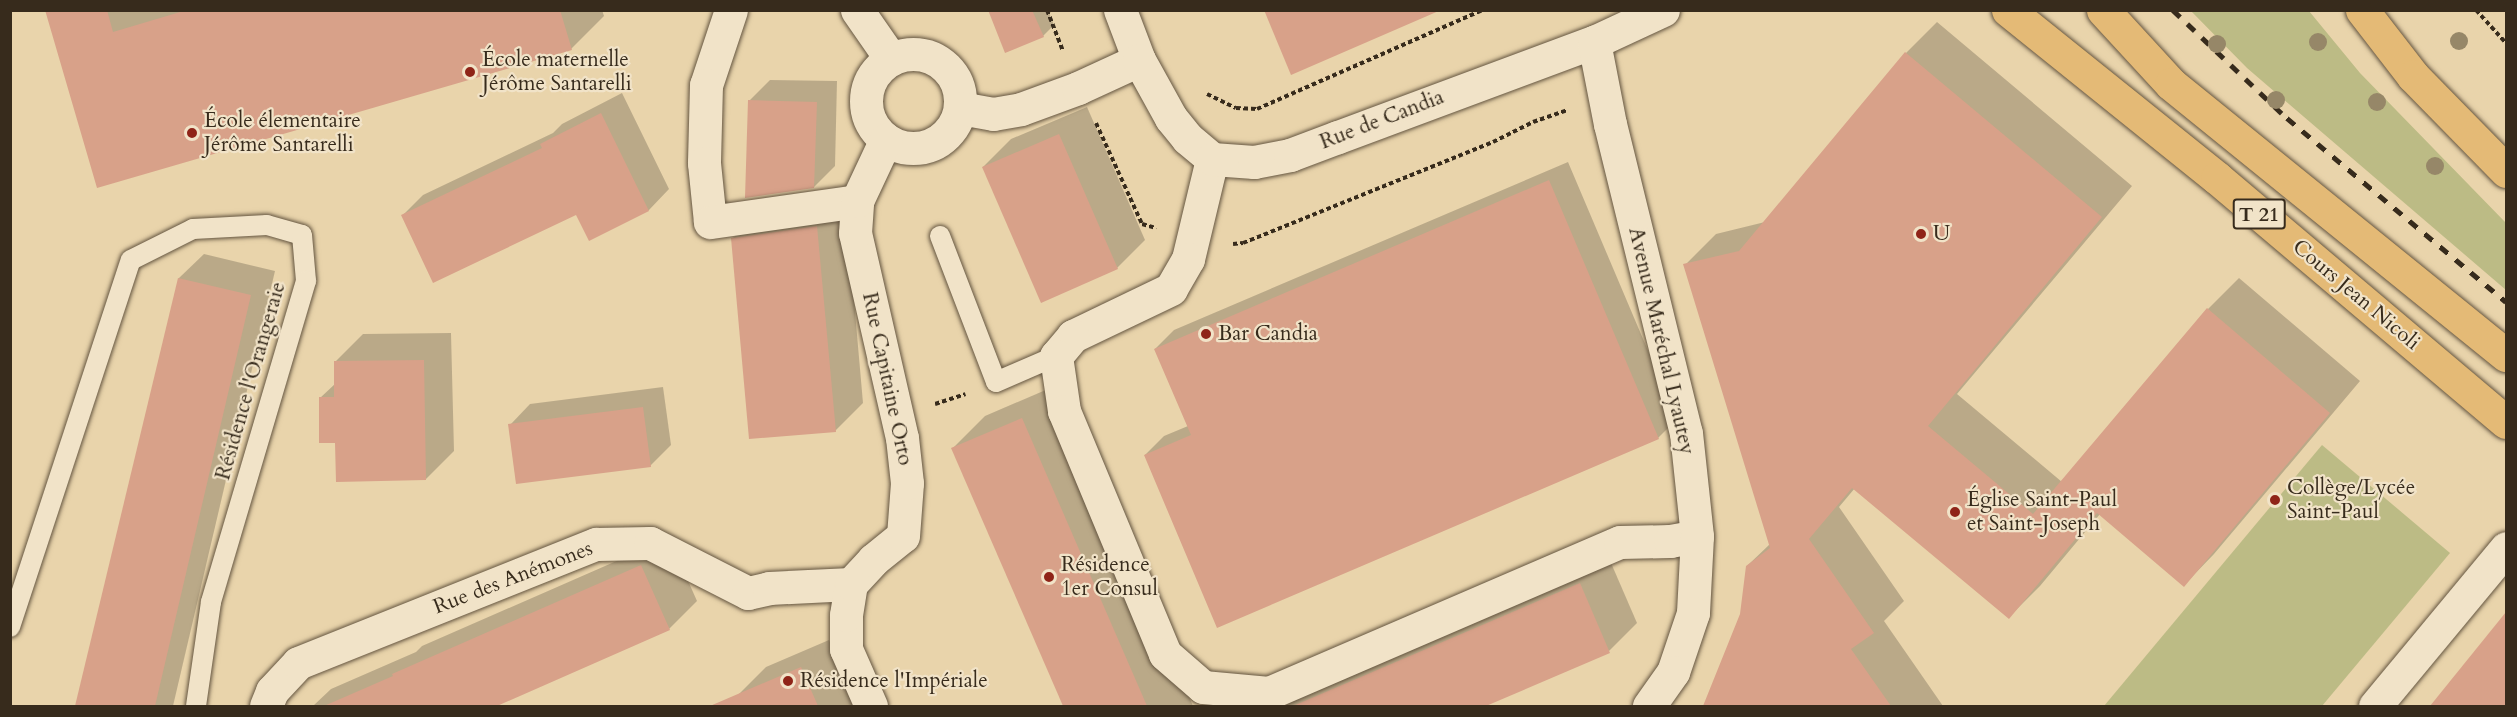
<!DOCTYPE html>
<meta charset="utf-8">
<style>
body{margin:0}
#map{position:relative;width:2517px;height:717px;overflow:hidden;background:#e9d4ab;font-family:Cardo,serif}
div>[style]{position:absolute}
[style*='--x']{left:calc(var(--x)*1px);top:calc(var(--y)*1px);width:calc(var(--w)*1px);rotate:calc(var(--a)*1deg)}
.green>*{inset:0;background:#bcbb85}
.shadow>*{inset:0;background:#0003}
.building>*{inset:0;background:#d8a189}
.path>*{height:4px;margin-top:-2px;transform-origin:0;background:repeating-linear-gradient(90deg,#372b1c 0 4.5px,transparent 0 7.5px)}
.roads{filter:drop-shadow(0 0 2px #645540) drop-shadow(0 0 2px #645540)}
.service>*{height:20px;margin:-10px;padding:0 10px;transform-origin:10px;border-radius:10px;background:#f1e3c8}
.minor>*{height:33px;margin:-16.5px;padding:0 16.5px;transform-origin:16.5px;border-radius:16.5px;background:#f1e3c8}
.minor>.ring{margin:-16.5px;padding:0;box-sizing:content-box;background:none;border:33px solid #f1e3c8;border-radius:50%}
.tertiary>*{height:33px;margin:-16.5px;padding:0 16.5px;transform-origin:16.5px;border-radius:16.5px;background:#f1e3c8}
.primary>*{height:33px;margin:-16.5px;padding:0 16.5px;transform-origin:16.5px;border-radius:16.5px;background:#e4ba76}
.rail>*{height:4.5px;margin-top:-2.25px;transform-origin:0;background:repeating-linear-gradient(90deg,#372b1c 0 10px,transparent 0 20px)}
.trees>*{width:18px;height:18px;margin:-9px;border-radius:50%;background:#968768}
.dots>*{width:16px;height:16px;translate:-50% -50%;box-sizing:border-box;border:3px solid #f1e3c8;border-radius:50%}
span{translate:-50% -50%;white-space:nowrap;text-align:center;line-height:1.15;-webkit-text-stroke:4.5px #f1e3c8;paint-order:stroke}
.shield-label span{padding:2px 4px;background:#f1e3c8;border:2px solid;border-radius:4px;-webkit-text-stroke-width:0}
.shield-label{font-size:20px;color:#372b1c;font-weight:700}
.poi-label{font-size:21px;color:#372b1c}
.left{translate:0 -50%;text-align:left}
.street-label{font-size:21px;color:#372b1c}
.frame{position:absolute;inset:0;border:12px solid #372b1c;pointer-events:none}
</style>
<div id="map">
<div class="green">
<div style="clip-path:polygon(2191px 11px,2309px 11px,2360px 73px,2506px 223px,2506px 290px,2247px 68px)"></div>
<div style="clip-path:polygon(2322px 445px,2450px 553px,2322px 706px,2104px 706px)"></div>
</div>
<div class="shadow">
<div style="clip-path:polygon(47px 10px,602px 10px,604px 16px,571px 49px,98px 186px)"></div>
<div style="clip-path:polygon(989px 10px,1048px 10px,1054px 25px,1043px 36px)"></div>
<div style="clip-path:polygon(1937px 22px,2132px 186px,1957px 394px,2062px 482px,2208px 309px,2239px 278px,2360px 381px,2214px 554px,2184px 585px,2100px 514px,2040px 586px,2009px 617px,1855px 488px,1839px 507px,1904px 601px,1884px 621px,1943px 706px,1705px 706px,1742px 614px,1747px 566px,1770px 544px,1685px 265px,1716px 234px,1765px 222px,1906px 53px)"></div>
<div style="clip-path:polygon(770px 80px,837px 81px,835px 166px,814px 187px,749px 101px)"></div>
<div style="clip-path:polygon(622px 93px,669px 189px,649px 210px,590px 239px,576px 213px,403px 215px,423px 195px,553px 133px,562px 124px)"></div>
<div style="clip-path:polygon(1087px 107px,1145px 240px,1117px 268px,983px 167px,1011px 139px)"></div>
<div style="clip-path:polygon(1568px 162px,1677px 419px,1658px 438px,1145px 455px,1164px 436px,1188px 426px,1155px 349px,1174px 330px)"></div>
<div style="clip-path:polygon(845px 198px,863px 403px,835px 431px,732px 239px,760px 211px)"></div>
<div style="clip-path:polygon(204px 254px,275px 271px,173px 706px,77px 706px,179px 278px)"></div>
<div style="clip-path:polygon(451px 333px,454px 451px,426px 479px,336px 441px,320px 398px,336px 383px,335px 362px,363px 334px)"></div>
<div style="clip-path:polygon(1055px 386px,1193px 706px,1064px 706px,953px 448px,985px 416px)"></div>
<div style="clip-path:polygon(663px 387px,671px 445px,650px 466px,510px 425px,530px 404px)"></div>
<div style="clip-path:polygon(669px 538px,697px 601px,669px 629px,493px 706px,313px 706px,331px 689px,416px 652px,422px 646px)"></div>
<div style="clip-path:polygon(1608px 556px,1637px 623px,1609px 651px,1482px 706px,1260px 706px)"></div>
<div style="clip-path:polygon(2506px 614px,2506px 706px,2431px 706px)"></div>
<div style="clip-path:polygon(829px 640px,858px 706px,743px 706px,738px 695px,766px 667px)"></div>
</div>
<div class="building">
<div style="clip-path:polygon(45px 10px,107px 10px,113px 32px,187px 10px,560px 10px,572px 50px,97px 188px)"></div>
<div style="clip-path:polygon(988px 10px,1032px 10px,1044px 37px,1005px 53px)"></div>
<div style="clip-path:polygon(1264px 10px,1441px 10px,1291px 75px)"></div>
<div style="clip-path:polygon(1905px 52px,2102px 217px,1928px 426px,2033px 514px,2207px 308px,2330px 413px,2184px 587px,2097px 513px,2009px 619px,1852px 488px,1809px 539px,1874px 633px,1851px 649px,1891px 706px,1703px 706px,1740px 614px,1746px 566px,1770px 548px,1683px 264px,1739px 251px)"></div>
<div style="clip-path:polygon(748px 100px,817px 102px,814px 188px,745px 198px)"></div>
<div style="clip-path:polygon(601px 113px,649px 211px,589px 241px,576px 215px,433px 283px,401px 215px,542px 148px,540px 144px)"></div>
<div style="clip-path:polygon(1059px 134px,1118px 269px,1041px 303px,982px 167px)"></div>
<div style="clip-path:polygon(1549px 180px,1659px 439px,1217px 628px,1144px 455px,1191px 435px,1154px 349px)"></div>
<div style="clip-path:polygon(817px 226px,836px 432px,749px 439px,731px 238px)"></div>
<div style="clip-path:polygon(178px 278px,251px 295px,155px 706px,75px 706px)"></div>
<div style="clip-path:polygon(424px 360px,426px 480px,336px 482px,335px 443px,319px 443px,319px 397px,334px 397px,334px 361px)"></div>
<div style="clip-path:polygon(643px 407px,651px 467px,516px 484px,508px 424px)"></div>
<div style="clip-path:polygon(1022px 418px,1147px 706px,1063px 706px,951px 448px)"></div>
<div style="clip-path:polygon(641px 565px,670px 630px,497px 706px,324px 706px,393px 676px,392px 674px)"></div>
<div style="clip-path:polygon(1580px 583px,1610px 653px,1486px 706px,1293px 706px)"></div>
<div style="clip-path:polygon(2506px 612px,2506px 706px,2430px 706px)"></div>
<div style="clip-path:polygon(801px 667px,818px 706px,710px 706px)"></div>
</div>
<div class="path">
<div style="--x:1047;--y:10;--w:44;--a:68.7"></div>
<div style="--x:2476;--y:10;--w:45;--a:47.7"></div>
<div style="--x:1207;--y:94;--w:32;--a:26"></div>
<div style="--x:1236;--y:108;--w:21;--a:3"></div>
<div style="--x:1257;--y:109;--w:246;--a:-23.7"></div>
<div style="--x:1096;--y:123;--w:111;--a:65.5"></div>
<div style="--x:1142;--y:224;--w:15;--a:16"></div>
<div style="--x:1233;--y:244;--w:10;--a:-6"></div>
<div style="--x:1243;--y:243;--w:270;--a:-22"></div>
<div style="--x:1493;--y:142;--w:45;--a:-26.6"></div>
<div style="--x:1533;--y:122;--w:37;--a:-19"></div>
<div style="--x:935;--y:404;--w:32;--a:-18"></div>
</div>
<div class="roads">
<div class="service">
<div style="--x:940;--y:236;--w:156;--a:69"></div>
<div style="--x:996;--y:382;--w:65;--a:-23.4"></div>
<div style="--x:10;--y:627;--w:386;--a:-71.8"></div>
<div style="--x:131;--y:260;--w:69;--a:-26.6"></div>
<div style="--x:193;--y:229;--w:74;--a:-3.1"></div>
<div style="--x:267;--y:225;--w:36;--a:16"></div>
<div style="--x:302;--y:235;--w:46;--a:85"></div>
<div style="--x:306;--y:281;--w:335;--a:106.5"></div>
<div style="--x:211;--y:602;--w:105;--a:98.2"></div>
</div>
<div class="minor">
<div style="--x:731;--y:10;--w:79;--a:108.4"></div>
<div style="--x:706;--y:85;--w:78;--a:91.5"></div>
<div style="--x:704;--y:163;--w:59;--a:84.2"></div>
<div style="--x:710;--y:222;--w:148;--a:-8.1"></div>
<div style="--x:857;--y:10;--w:60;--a:55.2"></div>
<div class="ring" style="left:866px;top:54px;width:61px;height:61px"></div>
<div style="--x:960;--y:108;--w:34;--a:10"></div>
<div style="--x:993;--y:114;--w:28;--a:-10"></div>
<div style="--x:1021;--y:109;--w:61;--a:-20.2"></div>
<div style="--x:1078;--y:88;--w:67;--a:-24.7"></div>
<div style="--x:1212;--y:159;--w:103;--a:103.5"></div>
<div style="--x:1188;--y:259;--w:34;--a:120"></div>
<div style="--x:1171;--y:289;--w:109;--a:154.4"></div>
<div style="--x:1073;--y:336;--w:26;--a:130"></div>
<div style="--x:1056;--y:356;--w:56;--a:81.7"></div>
<div style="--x:1064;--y:411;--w:263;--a:67.4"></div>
<div style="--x:1165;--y:654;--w:50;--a:41"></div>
<div style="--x:1203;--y:687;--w:66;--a:5.2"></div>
<div style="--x:1269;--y:693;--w:382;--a:-23.3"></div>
<div style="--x:1620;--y:542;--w:50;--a:-1.1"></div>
<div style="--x:1670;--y:541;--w:27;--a:-10"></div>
<div style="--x:266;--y:706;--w:16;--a:-68"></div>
<div style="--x:272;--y:691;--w:38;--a:-47"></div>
<div style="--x:298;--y:663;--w:321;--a:-21.8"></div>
<div style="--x:596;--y:544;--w:54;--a:-1.1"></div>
<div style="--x:650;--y:543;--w:110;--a:27"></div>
<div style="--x:748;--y:593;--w:22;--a:-13"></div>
<div style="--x:769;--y:588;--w:82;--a:-2.8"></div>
<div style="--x:871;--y:706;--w:62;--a:-113.7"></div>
<div style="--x:846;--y:649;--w:34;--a:-90"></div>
<div style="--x:846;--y:615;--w:31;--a:-81"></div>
<div style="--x:851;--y:584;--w:33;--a:-47"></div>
<div style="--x:873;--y:560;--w:38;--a:-39"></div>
<div style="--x:903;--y:536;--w:53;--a:-85.7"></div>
<div style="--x:907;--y:483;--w:45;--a:-96.3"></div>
<div style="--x:902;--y:438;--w:210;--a:-102.9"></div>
<div style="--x:855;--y:233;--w:32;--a:-86"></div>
<div style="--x:857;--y:201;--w:68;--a:-64.9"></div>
</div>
<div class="tertiary">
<div style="--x:1120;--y:10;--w:53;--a:69.2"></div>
<div style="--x:1139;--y:60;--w:66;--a:61.1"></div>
<div style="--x:1171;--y:118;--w:26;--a:51"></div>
<div style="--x:1187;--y:138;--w:33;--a:40"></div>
<div style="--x:1212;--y:159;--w:42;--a:4.1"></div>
<div style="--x:1254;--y:162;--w:37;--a:-11"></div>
<div style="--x:1290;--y:155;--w:51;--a:-20.6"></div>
<div style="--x:1338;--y:137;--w:273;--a:-20.4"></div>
<div style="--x:1594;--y:42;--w:76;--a:-24.9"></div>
<div style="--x:1594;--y:42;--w:84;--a:79"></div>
<div style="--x:1610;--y:124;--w:318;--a:76.2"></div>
<div style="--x:1686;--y:433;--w:104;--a:83.9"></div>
<div style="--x:1697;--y:536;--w:77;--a:93"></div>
<div style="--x:1693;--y:613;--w:62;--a:108.7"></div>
<div style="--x:1673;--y:672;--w:42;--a:125.2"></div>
<div style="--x:2375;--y:706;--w:205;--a:-50.3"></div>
</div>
<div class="primary">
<div style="--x:2008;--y:10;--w:268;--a:38.8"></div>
<div style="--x:2217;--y:178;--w:378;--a:40.2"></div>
<div style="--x:2103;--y:10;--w:100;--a:47.4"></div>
<div style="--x:2171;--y:84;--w:431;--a:39"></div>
<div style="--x:2362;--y:10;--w:83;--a:52.3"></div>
<div style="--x:2413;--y:76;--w:133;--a:45.6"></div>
</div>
</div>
<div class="rail">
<div style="--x:2173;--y:10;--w:157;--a:43.5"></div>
<div style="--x:2287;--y:118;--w:286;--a:40"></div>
</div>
<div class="trees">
<div style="left:2459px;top:41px"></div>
<div style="left:2318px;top:42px"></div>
<div style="left:2217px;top:44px"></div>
<div style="left:2276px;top:100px"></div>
<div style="left:2377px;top:102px"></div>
<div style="left:2435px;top:166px"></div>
</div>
<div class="dots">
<div style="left:470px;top:72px;background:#8f2418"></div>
<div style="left:192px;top:133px;background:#8f2418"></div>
<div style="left:1921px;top:234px;background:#8f2418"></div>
<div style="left:1206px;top:334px;background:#8f2418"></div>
<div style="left:2275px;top:500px;background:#8f2418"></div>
<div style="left:1955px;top:512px;background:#8f2418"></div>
<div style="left:1049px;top:577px;background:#8f2418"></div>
<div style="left:788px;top:681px;background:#8f2418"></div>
</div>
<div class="shield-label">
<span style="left:2259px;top:214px">T 21</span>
</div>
<div class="poi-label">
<span class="left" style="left:482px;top:72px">École maternelle<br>Jérôme Santarelli</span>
<span class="left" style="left:204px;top:133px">École élementaire<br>Jérôme Santarelli</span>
<span class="left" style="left:1933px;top:234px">U</span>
<span class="left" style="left:1218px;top:334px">Bar Candia</span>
<span class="left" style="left:2287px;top:500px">Collège/Lycée<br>Saint-Paul</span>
<span class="left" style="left:1967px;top:512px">Église Saint-Paul<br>et Saint-Joseph</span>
<span class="left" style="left:1061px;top:577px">Résidence<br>1er Consul</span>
<span class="left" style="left:800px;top:681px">Résidence l'Impériale</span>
</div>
<div class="street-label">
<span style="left:1382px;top:120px;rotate:-21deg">Rue de Candia</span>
<span style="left:2356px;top:295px;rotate:40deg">Cours Jean Nicoli</span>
<span style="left:1661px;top:341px;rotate:77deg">Avenue Maréchal Lyautey</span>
<span style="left:887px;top:379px;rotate:78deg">Rue Capitaine Orto</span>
<span style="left:251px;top:381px;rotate:-74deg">Résidence l'Orangeraie</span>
<span style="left:513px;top:578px;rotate:-21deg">Rue des Anémones</span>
</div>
<div class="frame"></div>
</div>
